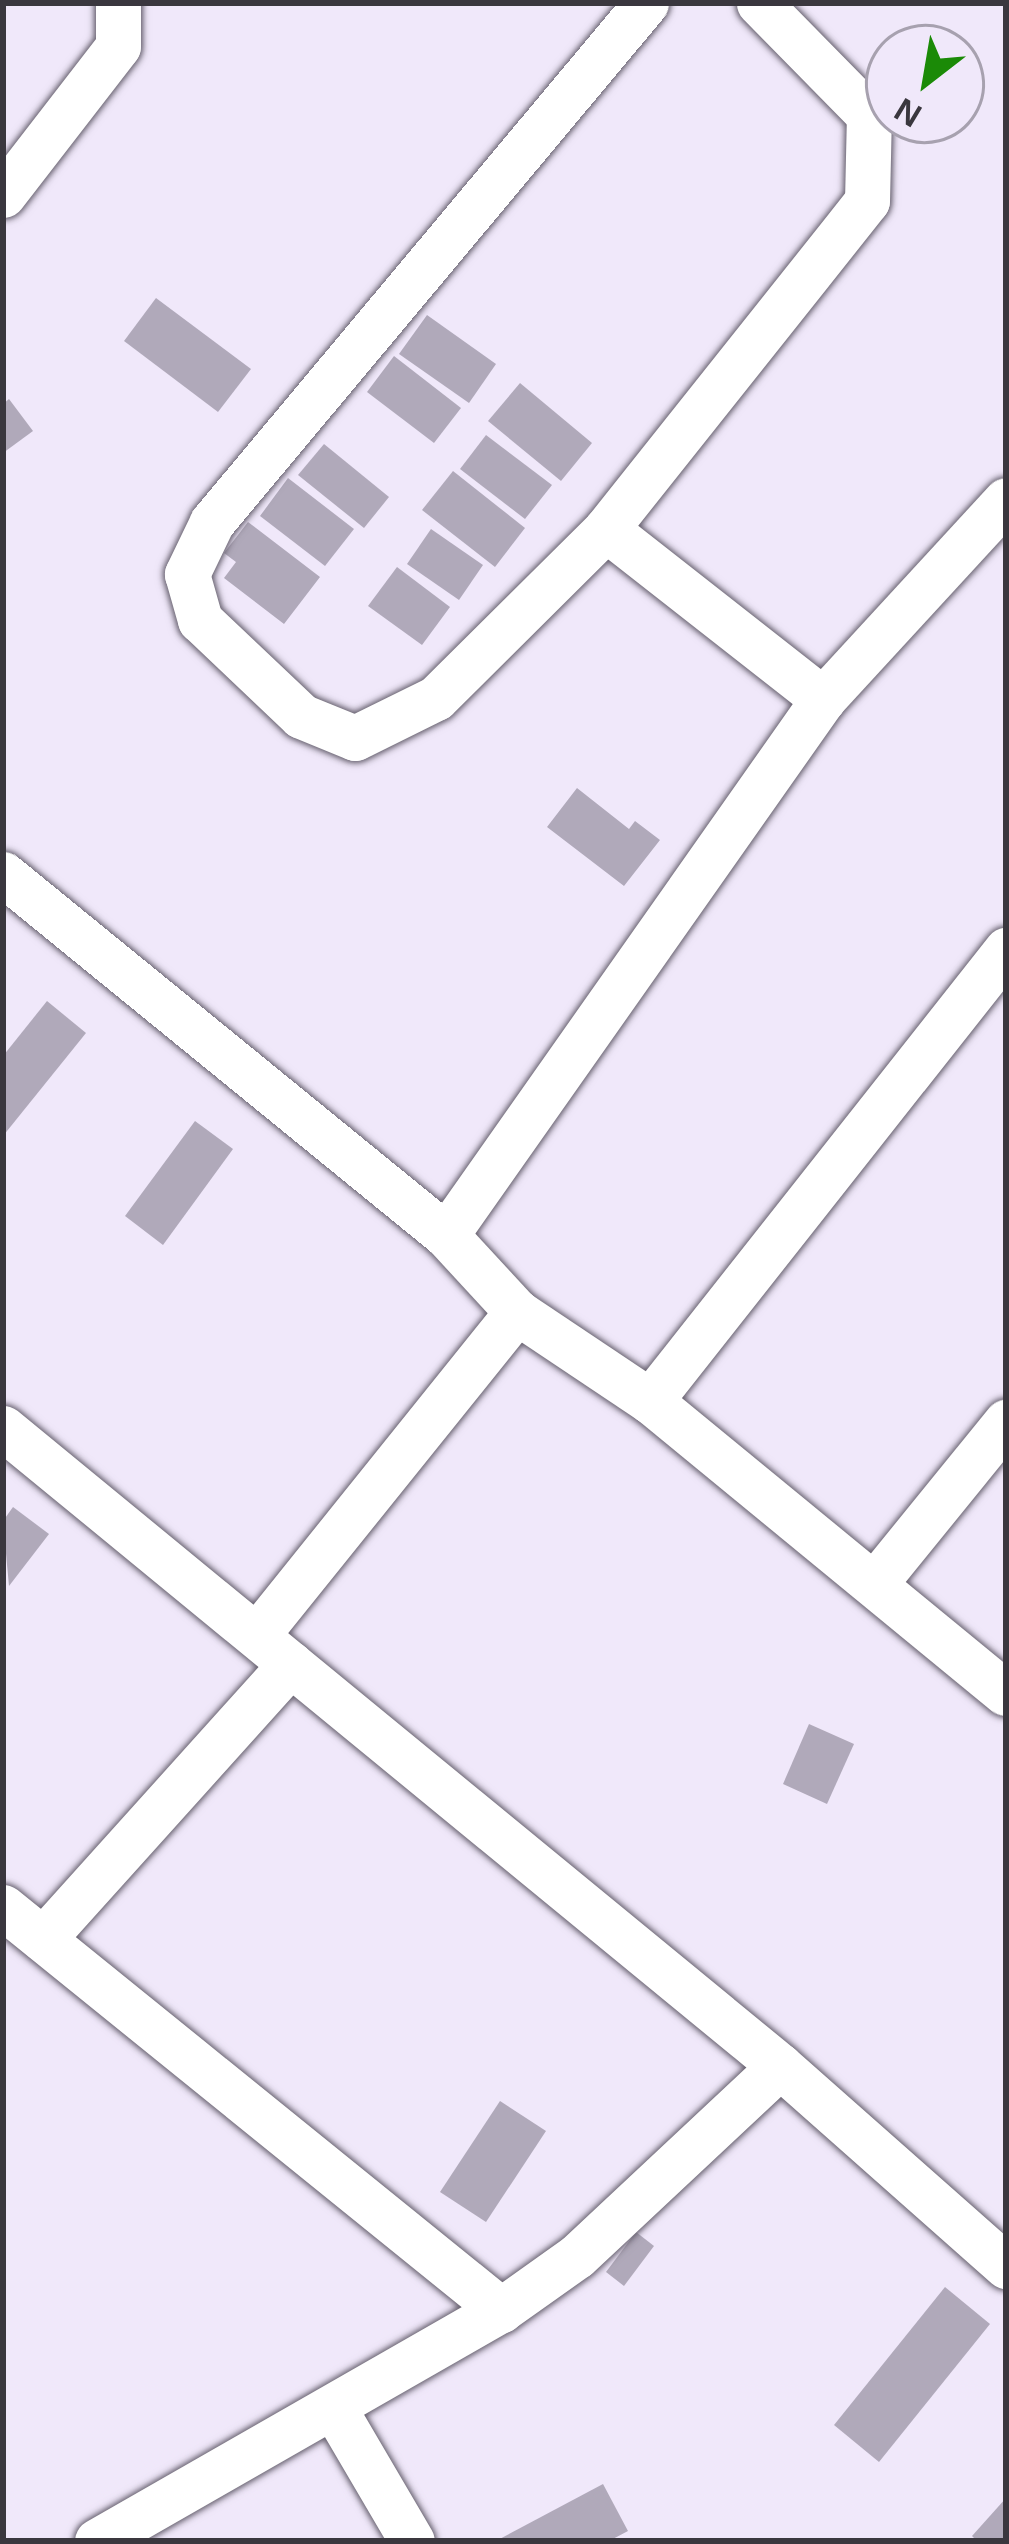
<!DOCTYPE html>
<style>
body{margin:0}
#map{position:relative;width:1009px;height:2544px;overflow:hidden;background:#f0e8fa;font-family:Arial,sans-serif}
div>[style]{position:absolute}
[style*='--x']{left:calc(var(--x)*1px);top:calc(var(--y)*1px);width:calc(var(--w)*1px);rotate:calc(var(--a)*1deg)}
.building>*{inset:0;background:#b0a9ba}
.roads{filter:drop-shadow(0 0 3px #66606e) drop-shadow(0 0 3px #66606e)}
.minor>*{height:45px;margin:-22.5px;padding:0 22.5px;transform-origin:22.5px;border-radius:22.5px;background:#fff}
span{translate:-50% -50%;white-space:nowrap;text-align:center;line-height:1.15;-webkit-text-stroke:12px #f0e8fa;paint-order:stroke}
.frame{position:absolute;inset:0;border:6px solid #3a373e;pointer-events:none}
.north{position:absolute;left:865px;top:24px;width:120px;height:120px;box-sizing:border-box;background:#f0e8fa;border:3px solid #a7a1af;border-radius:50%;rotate:211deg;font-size:33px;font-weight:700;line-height:48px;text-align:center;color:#3a373e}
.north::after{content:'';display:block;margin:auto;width:42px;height:54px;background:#1b8a07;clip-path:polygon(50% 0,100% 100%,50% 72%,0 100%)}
</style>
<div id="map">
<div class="building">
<div style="clip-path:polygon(156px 298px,251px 369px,218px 412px,124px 341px)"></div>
<div style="clip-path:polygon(427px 315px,496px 364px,469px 403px,399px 354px)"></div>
<div style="clip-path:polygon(394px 356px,461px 408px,434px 443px,367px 392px)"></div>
<div style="clip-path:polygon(520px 383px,592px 443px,561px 481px,488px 421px)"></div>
<div style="clip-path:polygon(9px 399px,33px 431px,3px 453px,3px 404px)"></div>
<div style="clip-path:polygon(486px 435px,552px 485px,525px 519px,460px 469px)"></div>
<div style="clip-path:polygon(324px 444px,389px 497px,364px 528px,298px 475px)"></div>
<div style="clip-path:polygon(453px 471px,525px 528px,495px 567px,422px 510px)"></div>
<div style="clip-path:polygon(288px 478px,354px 529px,325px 566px,260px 516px)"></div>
<div style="clip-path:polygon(248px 522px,320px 577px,284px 624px,224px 578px,236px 562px,224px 553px)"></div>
<div style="clip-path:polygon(431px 529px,483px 565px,459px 600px,407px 564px)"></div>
<div style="clip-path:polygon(397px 567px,450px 607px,422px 645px,368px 606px)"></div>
<div style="clip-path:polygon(577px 788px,629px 829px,635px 821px,660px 840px,624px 886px,547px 827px)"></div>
<div style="clip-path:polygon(47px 1001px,86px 1033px,3px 1136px,3px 1056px)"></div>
<div style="clip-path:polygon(195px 1121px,233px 1149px,163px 1245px,125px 1216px)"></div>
<div style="clip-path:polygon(13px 1507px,49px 1534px,9px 1586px,3px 1521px)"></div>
<div style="clip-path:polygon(809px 1724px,854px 1744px,827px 1804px,783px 1784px)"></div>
<div style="clip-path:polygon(500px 2101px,546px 2131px,486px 2222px,440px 2192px)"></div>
<div style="clip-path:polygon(636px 2232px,654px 2246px,624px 2286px,606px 2272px)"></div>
<div style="clip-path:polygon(945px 2287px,990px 2324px,879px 2462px,834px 2425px)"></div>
<div style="clip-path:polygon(603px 2484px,628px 2531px,609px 2541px,496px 2541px)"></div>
<div style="clip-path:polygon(1006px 2498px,1006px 2541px,977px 2541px,972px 2536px)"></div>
</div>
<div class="roads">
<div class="minor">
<div style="--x:646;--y:3;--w:677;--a:129.9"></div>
<div style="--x:212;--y:522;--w:58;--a:115.7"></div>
<div style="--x:187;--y:574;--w:48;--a:74.2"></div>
<div style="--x:200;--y:620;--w:139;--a:43.5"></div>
<div style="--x:301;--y:716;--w:58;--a:22.2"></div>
<div style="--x:355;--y:738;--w:90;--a:-26.3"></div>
<div style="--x:436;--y:698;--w:240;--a:-44.8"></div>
<div style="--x:606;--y:529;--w:419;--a:-51.5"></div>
<div style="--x:867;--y:201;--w:86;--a:-88.7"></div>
<div style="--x:869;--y:115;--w:157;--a:-134.5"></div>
<div style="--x:3;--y:195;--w:188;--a:-52.3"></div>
<div style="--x:118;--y:46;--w:43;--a:-90"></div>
<div style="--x:606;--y:529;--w:276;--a:38.1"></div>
<div style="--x:3;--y:874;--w:571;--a:39.18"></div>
<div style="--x:446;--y:1235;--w:105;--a:47.3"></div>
<div style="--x:517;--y:1312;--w:160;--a:33.8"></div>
<div style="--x:650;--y:1401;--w:460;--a:39.4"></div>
<div style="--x:446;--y:1235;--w:655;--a:-54.88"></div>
<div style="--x:823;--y:699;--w:270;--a:-47.4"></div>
<div style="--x:650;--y:1401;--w:575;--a:-51.71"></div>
<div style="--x:3;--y:1428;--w:1005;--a:39.39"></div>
<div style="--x:780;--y:2066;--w:302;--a:41.5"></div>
<div style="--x:875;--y:1583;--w:208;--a:-50.9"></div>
<div style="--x:257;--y:1635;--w:415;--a:-51.2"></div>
<div style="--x:3;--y:1907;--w:641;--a:38.98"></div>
<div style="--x:501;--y:2310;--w:93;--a:-35.4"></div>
<div style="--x:577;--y:2256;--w:278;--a:-43.1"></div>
<div style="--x:43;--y:1939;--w:370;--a:-48"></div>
<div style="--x:335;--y:2410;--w:152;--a:59.6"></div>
<div style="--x:97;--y:2541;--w:465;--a:-29.8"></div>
</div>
</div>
<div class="frame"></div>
<div class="north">N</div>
</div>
